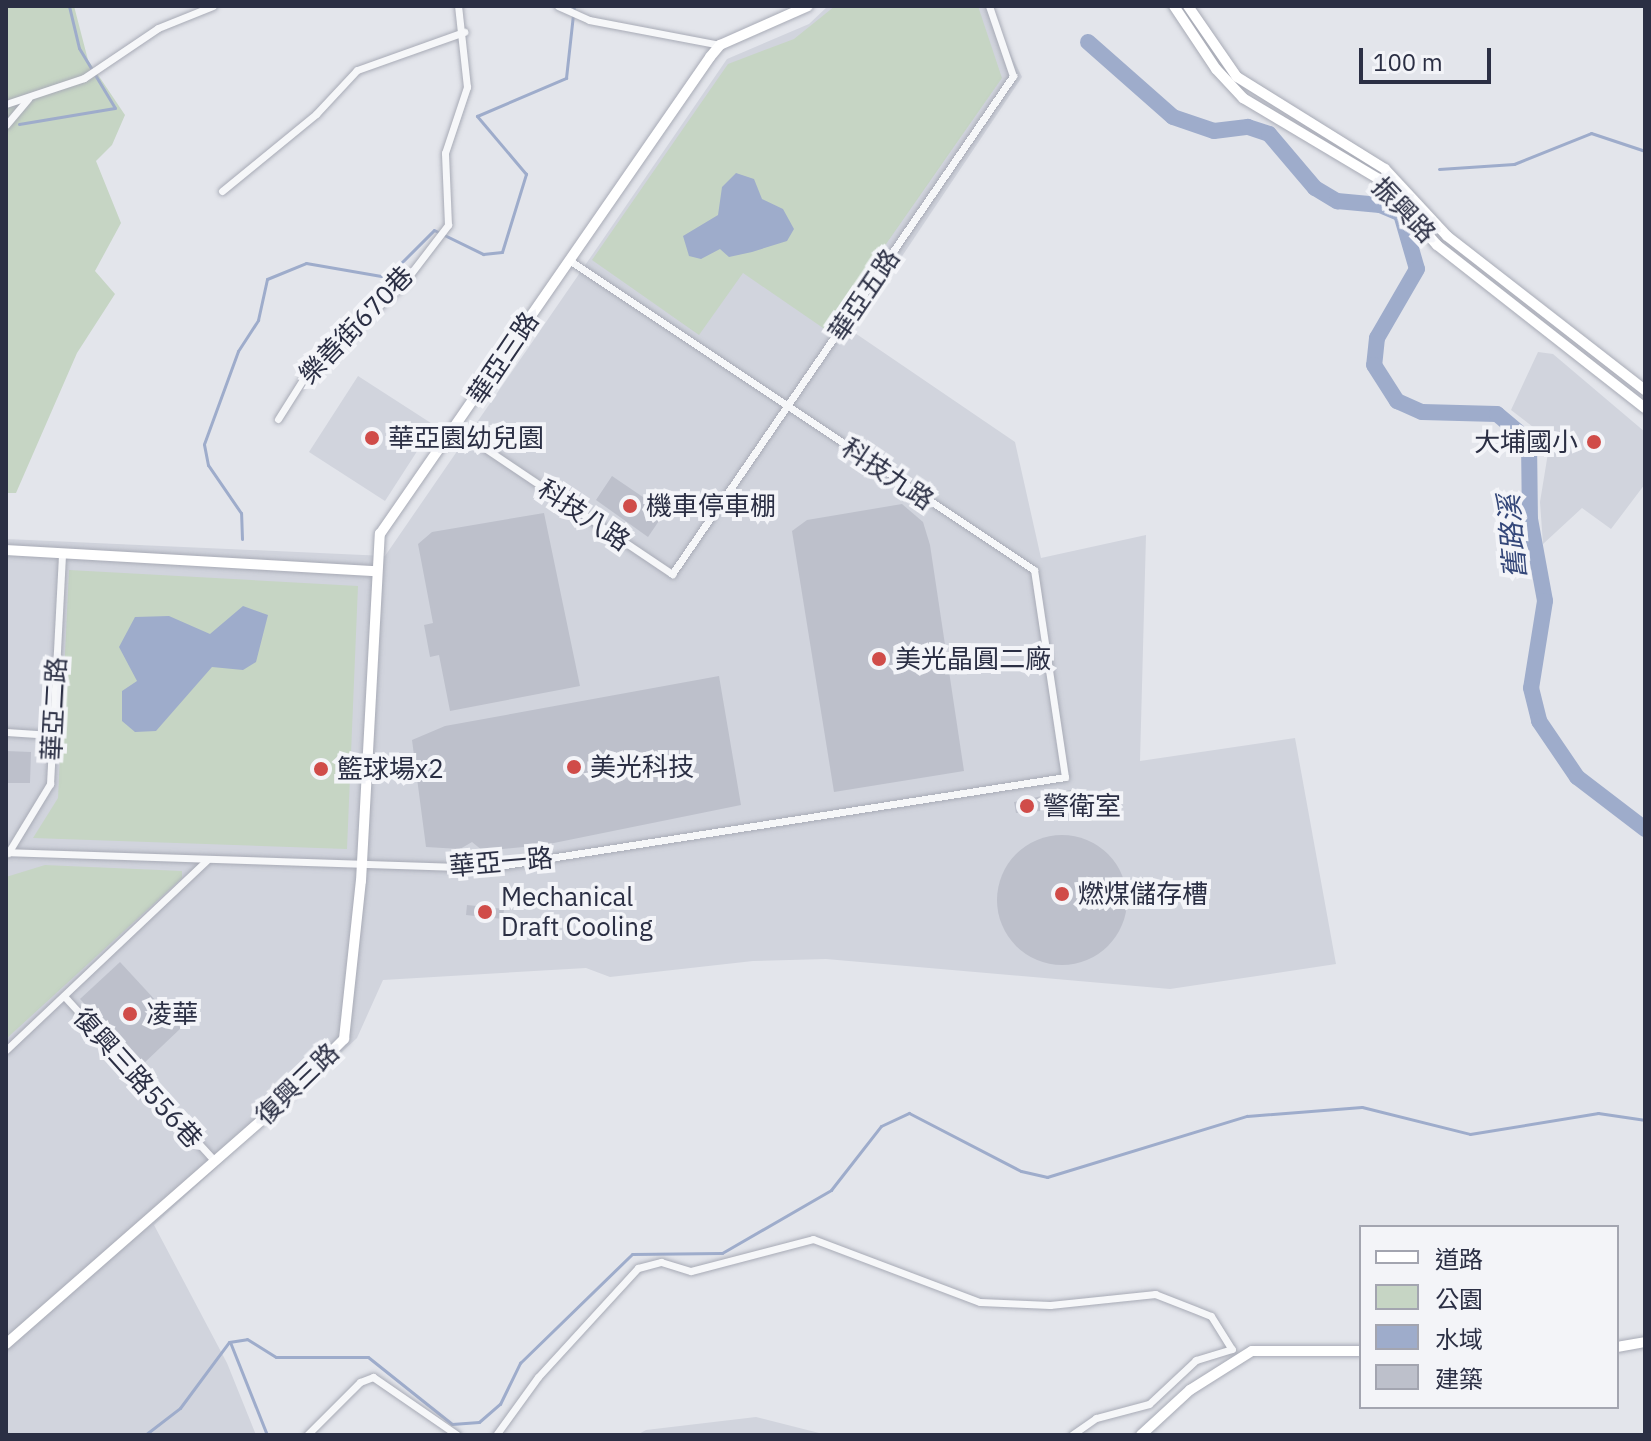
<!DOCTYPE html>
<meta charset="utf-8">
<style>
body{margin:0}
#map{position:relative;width:1651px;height:1441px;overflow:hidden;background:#e3e5eb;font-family:"IBM Plex Sans","Noto Sans TC",sans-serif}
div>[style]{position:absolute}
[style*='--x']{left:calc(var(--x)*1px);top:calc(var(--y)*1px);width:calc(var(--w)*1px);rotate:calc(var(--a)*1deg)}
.built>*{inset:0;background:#d1d4dd}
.green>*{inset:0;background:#c6d5c4}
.water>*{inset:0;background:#9eaccb}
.stream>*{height:3px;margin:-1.5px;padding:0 1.5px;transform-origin:1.5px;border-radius:1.5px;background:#9eaccb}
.river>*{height:16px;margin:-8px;padding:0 8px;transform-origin:8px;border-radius:8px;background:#9eaccb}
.building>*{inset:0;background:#bdc0cb}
.round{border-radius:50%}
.roads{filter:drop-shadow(0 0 2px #a8abb6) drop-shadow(0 0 2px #a8abb6)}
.street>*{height:7px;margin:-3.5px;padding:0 3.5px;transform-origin:3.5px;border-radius:3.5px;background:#f6f7f9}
.secondary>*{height:10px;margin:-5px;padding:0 5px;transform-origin:5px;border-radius:5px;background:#fff}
.dots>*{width:22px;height:22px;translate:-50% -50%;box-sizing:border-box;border:4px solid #f3f4f8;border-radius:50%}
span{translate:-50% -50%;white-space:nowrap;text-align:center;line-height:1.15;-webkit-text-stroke:8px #f3f4f8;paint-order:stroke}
.street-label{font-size:26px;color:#2b2f44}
.poi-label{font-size:26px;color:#2b2f44}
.left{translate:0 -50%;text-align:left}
.right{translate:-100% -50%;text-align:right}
.water-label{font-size:28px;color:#344779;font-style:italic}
.frame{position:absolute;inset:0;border:8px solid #2b2f44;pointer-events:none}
.legend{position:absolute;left:1359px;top:1225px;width:260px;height:184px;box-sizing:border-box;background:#f3f4f8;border:2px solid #a3a5b0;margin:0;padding:10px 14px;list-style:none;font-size:24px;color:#2b2f44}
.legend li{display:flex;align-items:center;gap:16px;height:40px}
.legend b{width:40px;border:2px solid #a3a5b0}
.scale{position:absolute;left:1359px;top:48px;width:132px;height:36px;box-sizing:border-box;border:4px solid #2b2f44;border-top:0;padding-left:10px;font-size:24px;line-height:28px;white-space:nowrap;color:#2b2f44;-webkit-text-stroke:6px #f3f4f8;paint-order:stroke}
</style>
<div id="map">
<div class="built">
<div style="clip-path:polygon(828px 6px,987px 6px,1022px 77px,852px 331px,1015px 442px,1041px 558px,1146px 535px,1140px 761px,1295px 738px,1336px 964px,1170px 989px,826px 959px,753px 961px,610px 977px,586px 968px,383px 980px,357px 1038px,154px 1225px,227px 1363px,256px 1435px,6px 1435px,6px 539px,385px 556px,727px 59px,809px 24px)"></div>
<div style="clip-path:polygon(1538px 352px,1553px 354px,1645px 432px,1645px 484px,1611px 529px,1582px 508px,1543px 544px,1540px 502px,1548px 453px,1537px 430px,1511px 410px)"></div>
<div style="clip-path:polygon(358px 376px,434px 425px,385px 501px,309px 452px)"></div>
<div style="clip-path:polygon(756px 1417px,827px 1435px,637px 1435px,646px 1430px)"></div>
</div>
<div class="green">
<div style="clip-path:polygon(6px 6px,74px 6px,88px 60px,125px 115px,112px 145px,96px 161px,121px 223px,95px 271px,115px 294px,77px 353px,16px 493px,6px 493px)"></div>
<div style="clip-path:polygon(835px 6px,978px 6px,1002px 78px,826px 330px,743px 273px,699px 335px,592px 260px,728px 64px,794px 39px)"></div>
<div style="clip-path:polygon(69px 570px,358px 586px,347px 849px,33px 838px,58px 798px)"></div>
<div style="clip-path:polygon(45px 865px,182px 871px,182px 878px,6px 1039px,6px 877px)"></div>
</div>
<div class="water">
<div style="clip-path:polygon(736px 173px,754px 179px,762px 199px,783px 209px,794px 229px,787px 241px,752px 252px,729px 257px,720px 249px,701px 259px,689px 256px,683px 236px,718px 215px,722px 187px)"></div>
<div style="clip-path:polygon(243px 606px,268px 615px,256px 662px,243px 670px,212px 667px,156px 731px,135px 732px,122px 721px,122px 691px,137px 681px,119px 647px,135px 617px,169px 616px,210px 634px)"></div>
</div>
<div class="stream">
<div style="--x:19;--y:124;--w:97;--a:-9.5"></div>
<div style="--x:115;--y:108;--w:70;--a:-121"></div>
<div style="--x:79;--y:48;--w:43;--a:-103.4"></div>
<div style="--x:1439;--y:169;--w:75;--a:-3.8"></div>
<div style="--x:1514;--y:164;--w:83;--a:-21.9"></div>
<div style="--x:1591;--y:133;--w:57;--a:18.4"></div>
<div style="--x:242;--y:539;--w:26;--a:-92"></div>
<div style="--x:241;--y:513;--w:58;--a:-124.5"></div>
<div style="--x:208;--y:465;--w:21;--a:-101"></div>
<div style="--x:204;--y:444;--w:99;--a:-69.9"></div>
<div style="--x:238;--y:351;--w:37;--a:-57"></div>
<div style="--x:258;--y:320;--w:42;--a:-77.6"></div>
<div style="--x:267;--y:279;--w:42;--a:-22.3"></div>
<div style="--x:306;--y:263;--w:82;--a:9.8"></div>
<div style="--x:387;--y:277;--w:66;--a:-45"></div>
<div style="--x:434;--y:230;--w:55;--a:26.1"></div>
<div style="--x:483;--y:254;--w:19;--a:-6"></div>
<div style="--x:502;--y:252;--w:82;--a:-72.9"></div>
<div style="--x:526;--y:174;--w:76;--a:-130.2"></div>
<div style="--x:477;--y:116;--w:97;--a:-23.1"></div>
<div style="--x:566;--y:78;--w:72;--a:-83.7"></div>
<div style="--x:230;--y:1342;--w:100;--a:68.3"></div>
<div style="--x:145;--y:1435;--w:44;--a:-37.6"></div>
<div style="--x:180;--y:1408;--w:82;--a:-53.4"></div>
<div style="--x:229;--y:1342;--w:18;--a:-9"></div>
<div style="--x:247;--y:1339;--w:34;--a:32"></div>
<div style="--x:276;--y:1357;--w:92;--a:0"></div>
<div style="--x:368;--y:1357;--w:107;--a:38.6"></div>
<div style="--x:452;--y:1424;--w:27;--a:-4"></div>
<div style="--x:479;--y:1422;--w:28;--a:-41"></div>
<div style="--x:500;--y:1404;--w:46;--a:-64"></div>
<div style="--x:520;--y:1363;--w:156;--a:-44.2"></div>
<div style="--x:632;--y:1254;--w:90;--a:-0.6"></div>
<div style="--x:722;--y:1253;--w:126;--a:-30"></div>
<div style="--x:831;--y:1190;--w:81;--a:-52"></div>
<div style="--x:881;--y:1126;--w:31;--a:-25"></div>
<div style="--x:909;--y:1113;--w:126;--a:27.4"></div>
<div style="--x:1021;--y:1171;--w:27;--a:13"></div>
<div style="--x:1047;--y:1177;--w:209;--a:-17"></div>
<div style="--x:1247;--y:1116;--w:115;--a:-4.5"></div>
<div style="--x:1362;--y:1107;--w:111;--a:14"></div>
<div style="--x:1470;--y:1134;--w:130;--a:-9.3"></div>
<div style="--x:1598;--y:1113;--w:48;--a:8.5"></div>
</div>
<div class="river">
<div style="--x:1088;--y:42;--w:113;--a:41.4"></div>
<div style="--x:1173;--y:117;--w:43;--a:18.9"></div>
<div style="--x:1214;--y:131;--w:34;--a:-7"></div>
<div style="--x:1248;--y:127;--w:22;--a:18"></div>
<div style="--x:1269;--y:134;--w:71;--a:49.6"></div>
<div style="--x:1315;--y:188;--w:26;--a:31"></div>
<div style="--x:1337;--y:201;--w:43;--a:5.3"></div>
<div style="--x:1380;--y:205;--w:23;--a:23"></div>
<div style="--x:1401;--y:214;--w:57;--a:73.8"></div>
<div style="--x:1417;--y:269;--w:80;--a:120.1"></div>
<div style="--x:1377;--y:338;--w:27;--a:96"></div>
<div style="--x:1374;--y:365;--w:43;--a:57.4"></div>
<div style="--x:1397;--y:401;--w:27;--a:24"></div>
<div style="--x:1422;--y:412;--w:75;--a:1.5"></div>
<div style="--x:1497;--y:414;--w:42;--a:40.2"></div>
<div style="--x:1529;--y:441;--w:78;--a:89.3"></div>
<div style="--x:1530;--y:519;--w:83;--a:79.6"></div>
<div style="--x:1545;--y:601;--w:88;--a:99.1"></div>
<div style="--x:1531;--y:688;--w:34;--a:76"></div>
<div style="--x:1539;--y:721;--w:68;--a:55.8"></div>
<div style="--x:1577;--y:777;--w:86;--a:37.4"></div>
</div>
<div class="building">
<div style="clip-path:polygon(612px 476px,665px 512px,648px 537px,596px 500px)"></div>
<div style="clip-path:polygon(902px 504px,923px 522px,930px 545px,964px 771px,834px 792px,792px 531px,807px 520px)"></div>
<div style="clip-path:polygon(544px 513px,580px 686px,450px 711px,439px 655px,430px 657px,424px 625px,433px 623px,418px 544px,432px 532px)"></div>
<div style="clip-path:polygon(719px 676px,741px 805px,544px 845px,483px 851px,472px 842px,460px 849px,426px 847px,412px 740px,445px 726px)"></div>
<div style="clip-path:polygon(6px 751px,31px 752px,30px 783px,6px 783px)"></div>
<div style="clip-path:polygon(1075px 789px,1078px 808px,1016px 813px,1014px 802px)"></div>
<div class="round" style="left:997px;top:835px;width:130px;height:130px"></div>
<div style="clip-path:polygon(467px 905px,504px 909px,503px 919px,466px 915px)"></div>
<div style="clip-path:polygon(120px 962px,181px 1028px,141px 1066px,80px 999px)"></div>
</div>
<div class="roads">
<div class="street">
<div style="--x:558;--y:6;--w:34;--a:24"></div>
<div style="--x:589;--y:20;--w:133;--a:10.8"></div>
<div style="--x:6;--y:104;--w:82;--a:-18.4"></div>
<div style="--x:84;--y:78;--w:89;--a:-34"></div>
<div style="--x:158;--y:28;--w:59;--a:-21.8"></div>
<div style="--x:6;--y:125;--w:35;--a:-50"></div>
<div style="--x:222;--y:191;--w:122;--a:-39.3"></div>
<div style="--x:316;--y:114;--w:60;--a:-47"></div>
<div style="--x:357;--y:70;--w:114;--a:-19.6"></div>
<div style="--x:278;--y:419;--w:58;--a:-57.7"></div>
<div style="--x:309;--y:370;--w:126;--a:-42.4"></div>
<div style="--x:402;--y:285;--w:76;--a:-52.5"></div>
<div style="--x:448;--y:225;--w:72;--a:-92.4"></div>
<div style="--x:445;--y:153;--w:70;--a:-71.6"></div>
<div style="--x:467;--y:87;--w:81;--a:-96.3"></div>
<div style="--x:455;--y:428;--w:262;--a:33.9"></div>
<div style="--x:672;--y:574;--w:604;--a:-55.6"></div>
<div style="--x:1013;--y:76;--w:74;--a:-108.9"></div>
<div style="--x:6;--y:732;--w:46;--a:3.7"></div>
<div style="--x:6;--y:852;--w:480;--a:1.9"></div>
<div style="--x:486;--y:868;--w:586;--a:-8.93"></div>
<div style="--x:1065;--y:777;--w:209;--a:-98.5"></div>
<div style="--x:1034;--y:570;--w:559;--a:-146.31"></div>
<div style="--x:8;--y:853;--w:81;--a:-58.7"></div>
<div style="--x:50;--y:784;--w:230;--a:-87"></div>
<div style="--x:64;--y:996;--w:221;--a:47.6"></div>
<div style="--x:6;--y:1050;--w:277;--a:-43.4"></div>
<div style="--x:307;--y:1435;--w:75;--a:-45"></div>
<div style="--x:360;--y:1382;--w:14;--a:-21"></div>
<div style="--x:373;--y:1377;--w:102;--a:34.6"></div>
<div style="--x:496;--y:1435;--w:72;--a:-54.1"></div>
<div style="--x:538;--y:1377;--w:148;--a:-47.5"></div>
<div style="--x:638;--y:1268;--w:24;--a:-15"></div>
<div style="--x:661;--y:1262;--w:31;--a:17"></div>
<div style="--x:691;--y:1271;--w:126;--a:-14.7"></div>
<div style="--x:813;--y:1239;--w:178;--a:20.7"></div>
<div style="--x:980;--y:1302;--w:70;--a:2.5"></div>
<div style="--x:1050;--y:1305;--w:106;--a:-6"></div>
<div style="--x:1155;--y:1294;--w:60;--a:21.4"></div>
<div style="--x:1211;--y:1316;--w:39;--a:58"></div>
<div style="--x:1232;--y:1349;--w:38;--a:163"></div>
<div style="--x:1196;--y:1360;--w:64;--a:136.9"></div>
<div style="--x:1149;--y:1404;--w:55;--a:165.2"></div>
<div style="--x:1096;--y:1418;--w:29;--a:145"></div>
</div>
<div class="secondary">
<div style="--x:1174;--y:6;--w:76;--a:56.3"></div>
<div style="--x:1216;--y:69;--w:40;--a:47"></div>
<div style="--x:1243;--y:98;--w:158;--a:30.8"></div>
<div style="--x:1379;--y:179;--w:88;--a:48.7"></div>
<div style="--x:1437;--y:245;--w:264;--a:38.1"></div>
<div style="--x:1188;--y:6;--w:86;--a:55.4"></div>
<div style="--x:1237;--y:77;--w:174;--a:31.9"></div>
<div style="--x:1385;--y:169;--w:91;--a:47.2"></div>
<div style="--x:1447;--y:236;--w:251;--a:37.9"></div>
<div style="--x:6;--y:550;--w:370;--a:3.3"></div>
<div style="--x:6;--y:1344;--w:351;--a:-41.2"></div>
<div style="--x:270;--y:1113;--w:105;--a:-45"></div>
<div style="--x:344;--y:1039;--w:159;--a:-83.9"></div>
<div style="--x:361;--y:881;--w:348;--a:-86.9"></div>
<div style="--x:380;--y:534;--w:580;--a:-55.32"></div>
<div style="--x:710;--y:57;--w:16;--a:-50"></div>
<div style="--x:720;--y:45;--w:96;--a:-23.9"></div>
<div style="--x:1617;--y:1347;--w:28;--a:-10"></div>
<div style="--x:1141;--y:1435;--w:67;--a:-42.6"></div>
<div style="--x:1190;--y:1390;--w:73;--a:-32.2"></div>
<div style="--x:1252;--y:1351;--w:109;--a:0"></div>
</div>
</div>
<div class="dots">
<div style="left:372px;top:438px;background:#d04c49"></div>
<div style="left:1594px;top:442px;background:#d04c49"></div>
<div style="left:630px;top:506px;background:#d04c49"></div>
<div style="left:879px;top:659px;background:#d04c49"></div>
<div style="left:574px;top:767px;background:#d04c49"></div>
<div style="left:321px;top:769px;background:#d04c49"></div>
<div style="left:1027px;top:806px;background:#d04c49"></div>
<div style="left:1062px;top:894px;background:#d04c49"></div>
<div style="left:485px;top:912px;background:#d04c49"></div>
<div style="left:130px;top:1014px;background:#d04c49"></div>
</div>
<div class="street-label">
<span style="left:1404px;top:210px;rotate:46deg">振興路</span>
<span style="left:864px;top:295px;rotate:-56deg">華亞五路</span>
<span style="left:356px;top:325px;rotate:-46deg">樂善街670巷</span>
<span style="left:503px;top:358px;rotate:-56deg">華亞三路</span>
<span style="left:888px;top:474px;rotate:34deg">科技九路</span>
<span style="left:584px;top:515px;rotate:34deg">科技八路</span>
<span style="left:54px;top:709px;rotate:-87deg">華亞二路</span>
<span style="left:501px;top:862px;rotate:-5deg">華亞一路</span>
<span style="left:138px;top:1078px;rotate:48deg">復興三路556巷</span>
<span style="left:297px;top:1084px;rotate:-44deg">復興三路</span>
</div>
<div class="poi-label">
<span class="left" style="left:388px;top:438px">華亞園幼兒園</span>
<span class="right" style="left:1578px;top:442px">大埔國小</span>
<span class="left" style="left:646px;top:506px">機車停車棚</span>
<span class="left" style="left:895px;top:659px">美光晶圓二廠</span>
<span class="left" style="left:590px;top:767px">美光科技</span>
<span class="left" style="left:337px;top:769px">籃球場x2</span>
<span class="left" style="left:1043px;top:806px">警衛室</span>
<span class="left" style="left:1078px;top:894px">燃煤儲存槽</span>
<span class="left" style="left:501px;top:912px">Mechanical<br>Draft Cooling</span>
<span class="left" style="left:146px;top:1014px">凌華</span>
</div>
<div class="water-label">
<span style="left:1512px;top:537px;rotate:-95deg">舊路溪</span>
</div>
<div class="frame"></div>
<ul class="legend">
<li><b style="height:10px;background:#fff"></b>道路</li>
<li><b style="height:22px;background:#c6d5c4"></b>公園</li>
<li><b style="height:22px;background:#9eaccb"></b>水域</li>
<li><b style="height:22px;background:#bdc0cb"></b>建築</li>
</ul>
<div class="scale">100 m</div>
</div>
